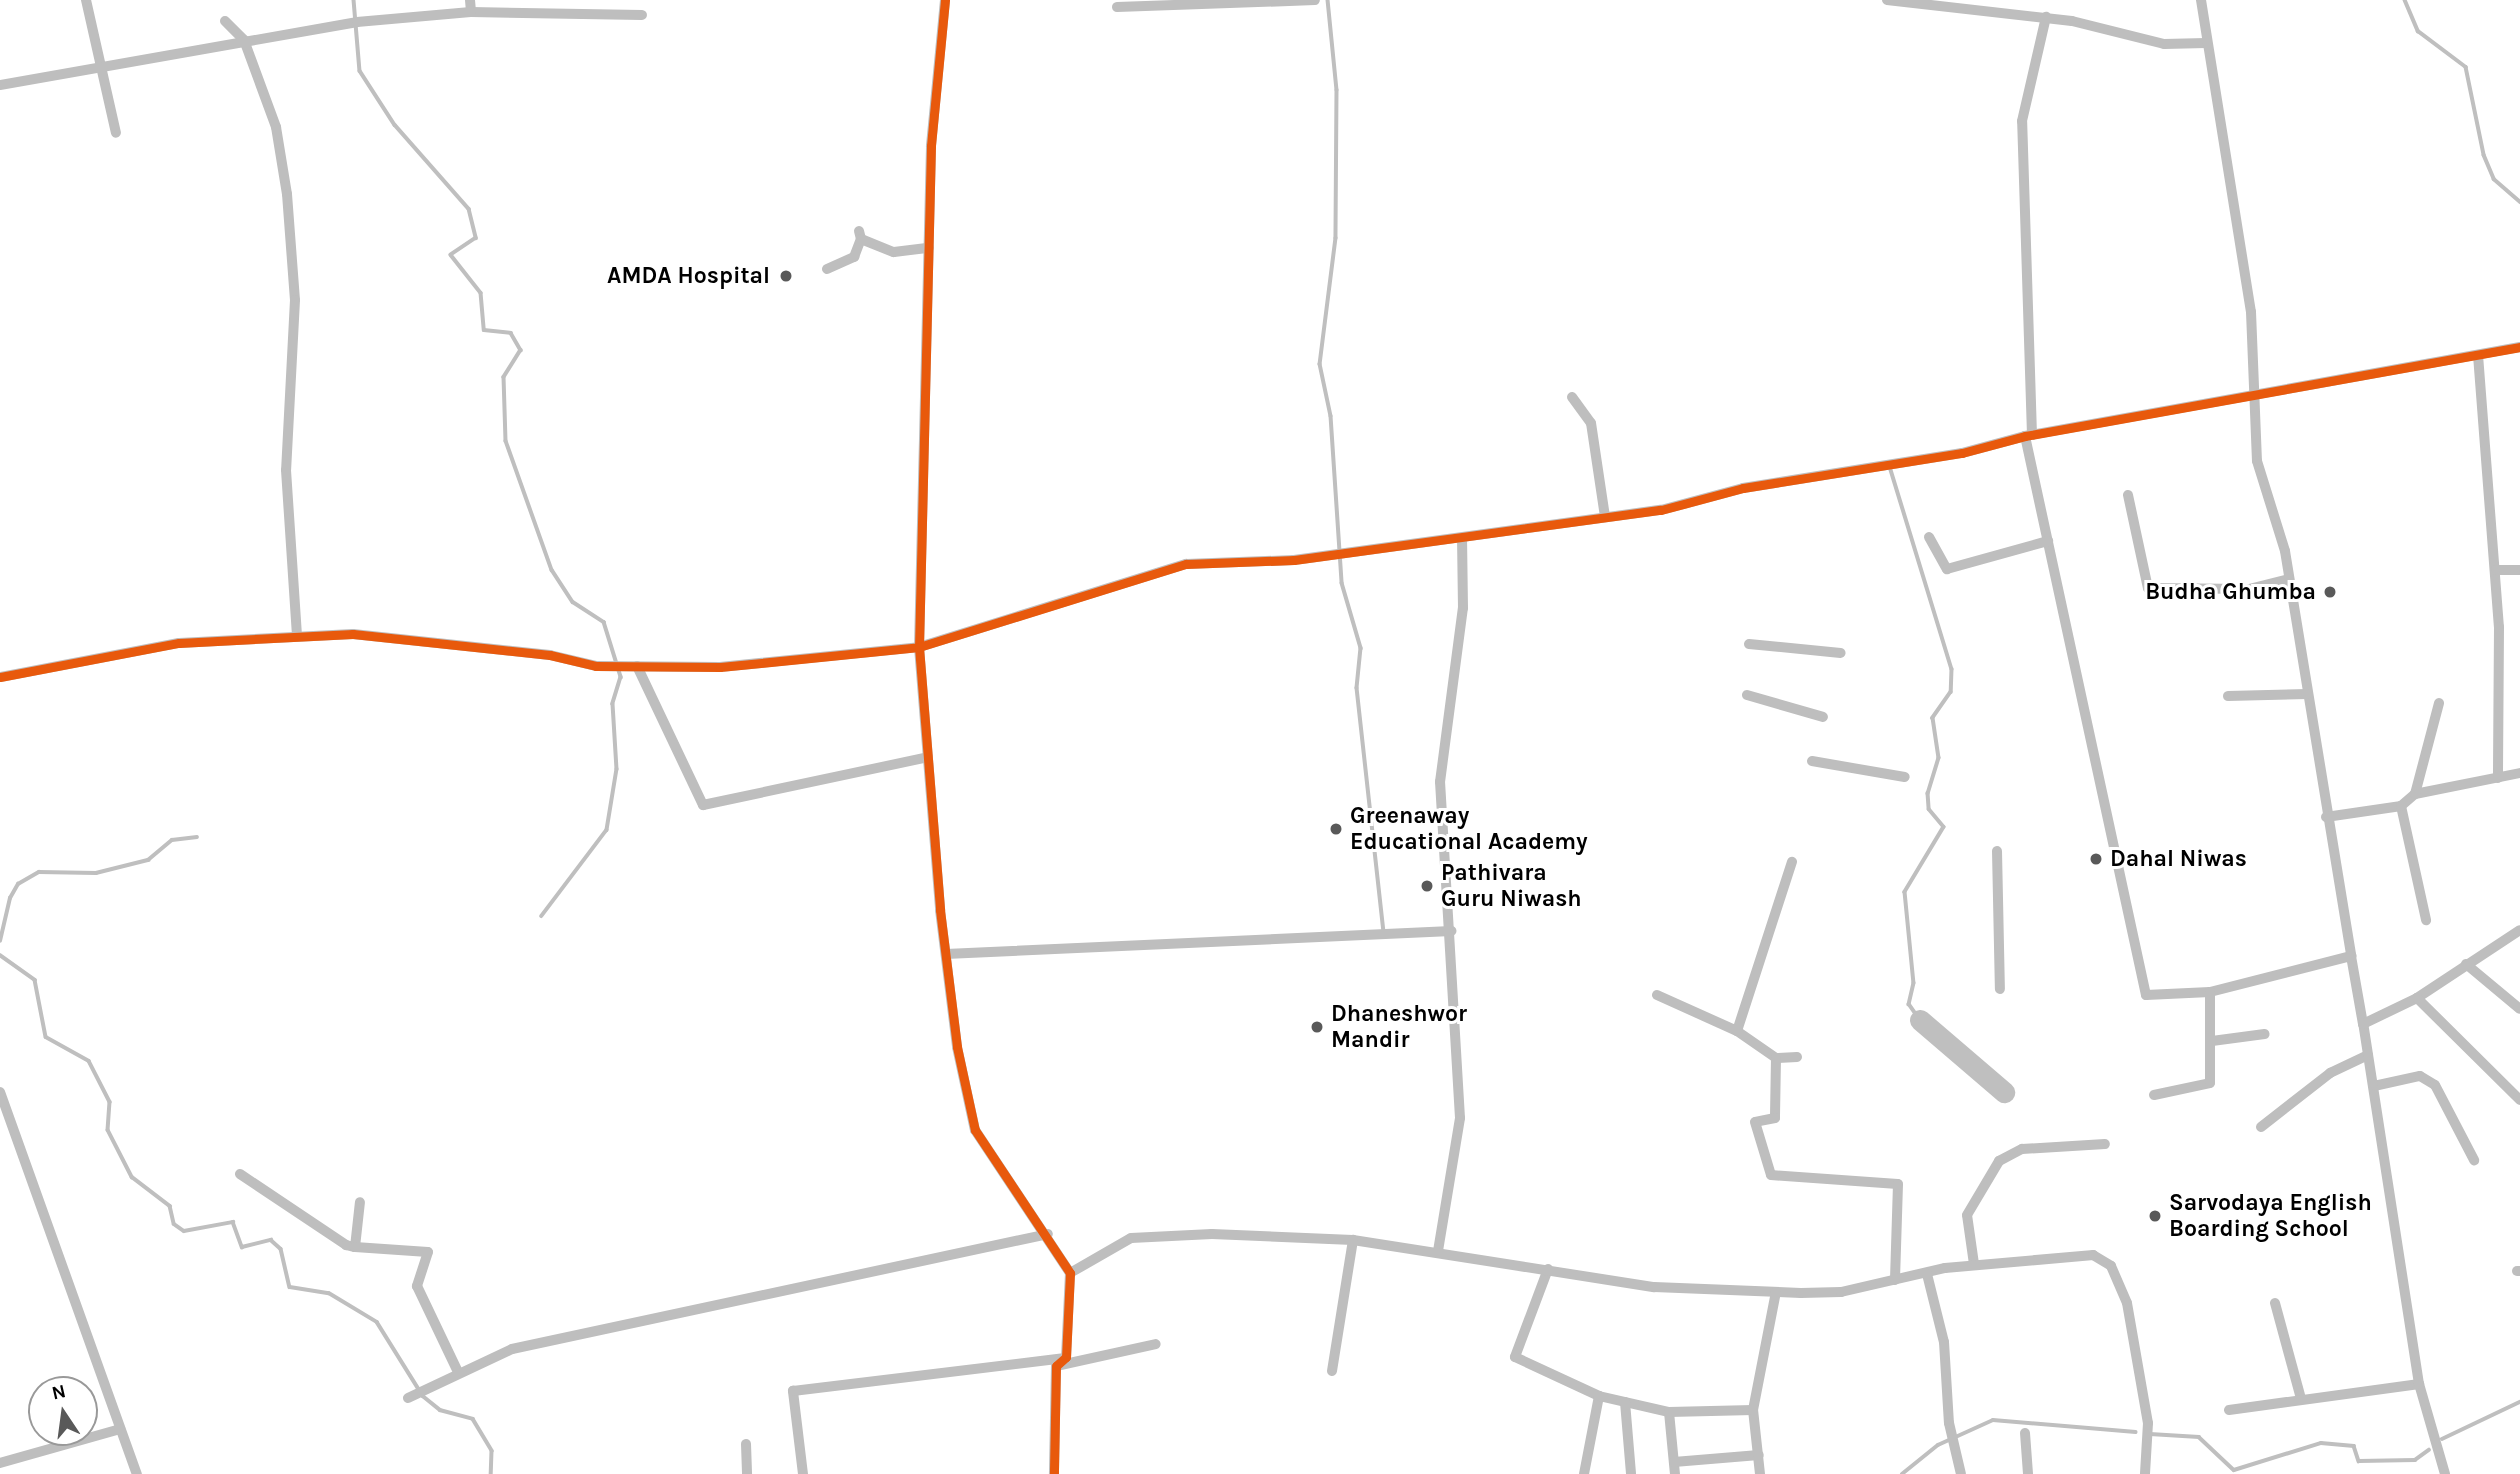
<!DOCTYPE html>
<style>
body{margin:0}
#map{position:relative;width:2520px;height:1474px;overflow:hidden;background:#fff;font-family:Karla,sans-serif}
div>[style]{position:absolute}
[style*='--x']{left:calc(var(--x)*1px);top:calc(var(--y)*1px);width:calc(var(--w)*1px);rotate:calc(var(--a)*1deg)}
.stream>*{height:3.5px;margin:-1.75px;padding:0 1.75px;transform-origin:1.75px;border-radius:1.75px;background:#bfbfbf}
.river>*{height:21px;margin:-10.5px;padding:0 10.5px;transform-origin:10.5px;border-radius:10.5px;background:#bfbfbf}
.street>*{height:10px;margin:-5px;padding:0 5px;transform-origin:5px;border-radius:5px;background:#bebebe}
.cycleway>*{height:9px;margin:-4.5px;padding:0 4.5px;transform-origin:4.5px;border-radius:4.5px;background:#e8590c}
.dots>*{width:19px;height:19px;translate:-50% -50%;box-sizing:border-box;border:4px solid #fff;border-radius:50%}
span{translate:-50% -50%;white-space:nowrap;text-align:center;line-height:1.15;-webkit-text-stroke:6px #fff;paint-order:stroke}
.poi-label{font-size:23px;color:#000;font-weight:700}
.right{translate:-100% -50%;text-align:right}
.left{translate:0 -50%;text-align:left}
.north{position:absolute;left:28px;top:1376px;width:70px;height:70px;box-sizing:border-box;background:#fff;border:2px solid #999;border-radius:50%;rotate:347deg;font-size:19px;font-weight:700;line-height:28px;text-align:center;color:#000}
.north::after{content:'';display:block;margin:auto;width:24px;height:32px;background:#595959;clip-path:polygon(50% 0,100% 100%,50% 72%,0 100%)}
</style>
<div id="map">
<div class="stream">
<div style="--x:354;--y:0;--w:71;--a:85.2"></div>
<div style="--x:360;--y:71;--w:64;--a:57.1"></div>
<div style="--x:395;--y:125;--w:112;--a:48.6"></div>
<div style="--x:469;--y:209;--w:30;--a:76"></div>
<div style="--x:476;--y:238;--w:30;--a:146"></div>
<div style="--x:451;--y:255;--w:48;--a:51.7"></div>
<div style="--x:481;--y:293;--w:37;--a:85"></div>
<div style="--x:484;--y:330;--w:27;--a:6"></div>
<div style="--x:511;--y:333;--w:20;--a:60"></div>
<div style="--x:521;--y:350;--w:32;--a:122"></div>
<div style="--x:504;--y:377;--w:64;--a:88.2"></div>
<div style="--x:506;--y:441;--w:137;--a:70.4"></div>
<div style="--x:552;--y:570;--w:38;--a:57"></div>
<div style="--x:573;--y:602;--w:37;--a:33"></div>
<div style="--x:604;--y:622;--w:58;--a:72.8"></div>
<div style="--x:621;--y:677;--w:28;--a:107"></div>
<div style="--x:613;--y:704;--w:65;--a:86.5"></div>
<div style="--x:617;--y:769;--w:62;--a:99.3"></div>
<div style="--x:607;--y:830;--w:108;--a:127.1"></div>
<div style="--x:1328;--y:0;--w:90;--a:84.3"></div>
<div style="--x:1337;--y:90;--w:148;--a:90.4"></div>
<div style="--x:1336;--y:238;--w:127;--a:97.2"></div>
<div style="--x:1320;--y:364;--w:53;--a:78.1"></div>
<div style="--x:1331;--y:416;--w:167;--a:86.2"></div>
<div style="--x:1342;--y:583;--w:68;--a:73.7"></div>
<div style="--x:1361;--y:648;--w:40;--a:95.7"></div>
<div style="--x:1357;--y:688;--w:244;--a:83.7"></div>
<div style="--x:2405;--y:0;--w:34;--a:67"></div>
<div style="--x:2418;--y:31;--w:60;--a:36.9"></div>
<div style="--x:2466;--y:67;--w:90;--a:78.4"></div>
<div style="--x:2484;--y:155;--w:26;--a:67"></div>
<div style="--x:2494;--y:179;--w:35;--a:41"></div>
<div style="--x:1891;--y:470;--w:208;--a:73"></div>
<div style="--x:1952;--y:669;--w:23;--a:92"></div>
<div style="--x:1951;--y:692;--w:32;--a:125"></div>
<div style="--x:1933;--y:718;--w:40;--a:81.5"></div>
<div style="--x:1939;--y:758;--w:37;--a:107"></div>
<div style="--x:1928;--y:793;--w:16;--a:86"></div>
<div style="--x:1929;--y:809;--w:23;--a:50"></div>
<div style="--x:1944;--y:827;--w:76;--a:121"></div>
<div style="--x:1905;--y:892;--w:91;--a:84.4"></div>
<div style="--x:1914;--y:983;--w:22;--a:103"></div>
<div style="--x:1909;--y:1004;--w:19;--a:55"></div>
<div style="--x:0;--y:941;--w:44;--a:-76.9"></div>
<div style="--x:10;--y:898;--w:16;--a:-60"></div>
<div style="--x:18;--y:884;--w:24;--a:-30"></div>
<div style="--x:39;--y:872;--w:57;--a:1"></div>
<div style="--x:96;--y:873;--w:54;--a:-14"></div>
<div style="--x:148;--y:860;--w:31;--a:-40"></div>
<div style="--x:172;--y:840;--w:25;--a:-7"></div>
<div style="--x:0;--y:955;--w:43;--a:35.5"></div>
<div style="--x:35;--y:980;--w:58;--a:79.1"></div>
<div style="--x:46;--y:1037;--w:49;--a:29.2"></div>
<div style="--x:89;--y:1061;--w:46;--a:62.9"></div>
<div style="--x:110;--y:1102;--w:28;--a:94"></div>
<div style="--x:108;--y:1130;--w:53;--a:62.9"></div>
<div style="--x:132;--y:1177;--w:48;--a:37.3"></div>
<div style="--x:170;--y:1206;--w:18;--a:77"></div>
<div style="--x:174;--y:1224;--w:12;--a:35"></div>
<div style="--x:184;--y:1231;--w:50;--a:-10.4"></div>
<div style="--x:233;--y:1222;--w:27;--a:70"></div>
<div style="--x:242;--y:1247;--w:30;--a:-14"></div>
<div style="--x:271;--y:1240;--w:13;--a:42"></div>
<div style="--x:281;--y:1249;--w:39;--a:77"></div>
<div style="--x:290;--y:1287;--w:39;--a:9"></div>
<div style="--x:329;--y:1293;--w:56;--a:31.1"></div>
<div style="--x:377;--y:1322;--w:87;--a:58.1"></div>
<div style="--x:423;--y:1396;--w:22;--a:39"></div>
<div style="--x:440;--y:1410;--w:34;--a:15"></div>
<div style="--x:473;--y:1419;--w:37;--a:59"></div>
<div style="--x:492;--y:1451;--w:23;--a:92"></div>
<div style="--x:2150;--y:1434;--w:49;--a:3.5"></div>
<div style="--x:2199;--y:1437;--w:48;--a:43.3"></div>
<div style="--x:2234;--y:1470;--w:91;--a:-17.2"></div>
<div style="--x:2321;--y:1443;--w:33;--a:5"></div>
<div style="--x:2354;--y:1446;--w:16;--a:72"></div>
<div style="--x:2359;--y:1461;--w:56;--a:-1"></div>
<div style="--x:2415;--y:1460;--w:17;--a:-36"></div>
<div style="--x:2442;--y:1439;--w:86;--a:-25.4"></div>
<div style="--x:1902;--y:1474;--w:46;--a:-38.9"></div>
<div style="--x:1938;--y:1445;--w:60;--a:-24.4"></div>
<div style="--x:1993;--y:1420;--w:143;--a:4.8"></div>
</div>
<div class="river">
<div style="--x:1920;--y:1020;--w:111;--a:40.6"></div>
</div>
<div class="street">
<div style="--x:86;--y:0;--w:136;--a:77.3"></div>
<div style="--x:470;--y:0;--w:12;--a:85"></div>
<div style="--x:471;--y:12;--w:171;--a:1"></div>
<div style="--x:945;--y:0;--w:147;--a:95.5"></div>
<div style="--x:931;--y:146;--w:501;--a:91.37"></div>
<div style="--x:919;--y:647;--w:264;--a:85.4"></div>
<div style="--x:940;--y:910;--w:138;--a:82.9"></div>
<div style="--x:957;--y:1047;--w:85;--a:77.8"></div>
<div style="--x:975;--y:1130;--w:172;--a:56.4"></div>
<div style="--x:1070;--y:1273;--w:84;--a:92.7"></div>
<div style="--x:1066;--y:1357;--w:13;--a:138"></div>
<div style="--x:1056;--y:1366;--w:108;--a:91.1"></div>
<div style="--x:1887;--y:0;--w:186;--a:6.5"></div>
<div style="--x:2072;--y:21;--w:95;--a:14"></div>
<div style="--x:2164;--y:44;--w:42;--a:-1.4"></div>
<div style="--x:2201;--y:0;--w:316;--a:80.9"></div>
<div style="--x:2251;--y:312;--w:149;--a:87.7"></div>
<div style="--x:2257;--y:461;--w:94;--a:72.7"></div>
<div style="--x:2285;--y:551;--w:410;--a:80.7"></div>
<div style="--x:1117;--y:7;--w:198;--a:-2"></div>
<div style="--x:225;--y:21;--w:27;--a:45"></div>
<div style="--x:244;--y:40;--w:93;--a:69.8"></div>
<div style="--x:276;--y:127;--w:68;--a:80.7"></div>
<div style="--x:287;--y:194;--w:106;--a:85.7"></div>
<div style="--x:295;--y:300;--w:170;--a:93"></div>
<div style="--x:286;--y:470;--w:167;--a:86.2"></div>
<div style="--x:0;--y:85;--w:363;--a:-10"></div>
<div style="--x:357;--y:22;--w:114;--a:-5"></div>
<div style="--x:859;--y:231;--w:8;--a:76"></div>
<div style="--x:861;--y:239;--w:35;--a:22"></div>
<div style="--x:894;--y:252;--w:35;--a:-7"></div>
<div style="--x:827;--y:269;--w:30;--a:-24"></div>
<div style="--x:854;--y:257;--w:19;--a:-69"></div>
<div style="--x:2478;--y:355;--w:273;--a:85.6"></div>
<div style="--x:2499;--y:627;--w:151;--a:90.4"></div>
<div style="--x:1572;--y:397;--w:32;--a:54"></div>
<div style="--x:1591;--y:423;--w:95;--a:81.5"></div>
<div style="--x:2032;--y:435;--w:314;--a:-91.8"></div>
<div style="--x:2022;--y:121;--w:107;--a:-77"></div>
<div style="--x:2025;--y:436;--w:572;--a:77.79"></div>
<div style="--x:2146;--y:995;--w:64;--a:-2.7"></div>
<div style="--x:2210;--y:992;--w:146;--a:-14.3"></div>
<div style="--x:2351;--y:956;--w:69;--a:80"></div>
<div style="--x:2128;--y:495;--w:95;--a:77.9"></div>
<div style="--x:2148;--y:588;--w:101;--a:0.6"></div>
<div style="--x:2249;--y:589;--w:41;--a:-14"></div>
<div style="--x:1929;--y:537;--w:37;--a:61"></div>
<div style="--x:1947;--y:569;--w:105;--a:-15.5"></div>
<div style="--x:2496;--y:570;--w:24;--a:0"></div>
<div style="--x:1749;--y:644;--w:92;--a:5.6"></div>
<div style="--x:637;--y:666;--w:154;--a:64.6"></div>
<div style="--x:703;--y:805;--w:230;--a:-12"></div>
<div style="--x:0;--y:677;--w:182;--a:-10.8"></div>
<div style="--x:179;--y:643;--w:174;--a:-3"></div>
<div style="--x:353;--y:634;--w:198;--a:6.1"></div>
<div style="--x:550;--y:655;--w:47;--a:13.4"></div>
<div style="--x:596;--y:666;--w:124;--a:0.5"></div>
<div style="--x:720;--y:667;--w:200;--a:-5.7"></div>
<div style="--x:919;--y:647;--w:280;--a:-17.3"></div>
<div style="--x:1186;--y:564;--w:108;--a:-2.1"></div>
<div style="--x:1294;--y:560;--w:370;--a:-7.8"></div>
<div style="--x:1661;--y:510;--w:85;--a:-15"></div>
<div style="--x:1743;--y:488;--w:222;--a:-9.1"></div>
<div style="--x:1962;--y:453;--w:65;--a:-15.1"></div>
<div style="--x:2025;--y:436;--w:503;--a:-10.19"></div>
<div style="--x:1747;--y:695;--w:79;--a:16.1"></div>
<div style="--x:2228;--y:696;--w:79;--a:-1.5"></div>
<div style="--x:1812;--y:761;--w:94;--a:9.8"></div>
<div style="--x:2415;--y:794;--w:107;--a:-11.3"></div>
<div style="--x:2401;--y:806;--w:117;--a:77.6"></div>
<div style="--x:2326;--y:817;--w:76;--a:-8.3"></div>
<div style="--x:2401;--y:806;--w:18;--a:-41"></div>
<div style="--x:2415;--y:794;--w:94;--a:-75.2"></div>
<div style="--x:1997;--y:851;--w:138;--a:88.8"></div>
<div style="--x:946;--y:954;--w:506;--a:-2.61"></div>
<div style="--x:2466;--y:964;--w:70;--a:39.8"></div>
<div style="--x:1657;--y:995;--w:88;--a:24.2"></div>
<div style="--x:1737;--y:1031;--w:47;--a:34.7"></div>
<div style="--x:2417;--y:998;--w:123;--a:-33.4"></div>
<div style="--x:1737;--y:1031;--w:178;--a:-72"></div>
<div style="--x:2212;--y:1041;--w:53;--a:-7.5"></div>
<div style="--x:1797;--y:1057;--w:21;--a:177"></div>
<div style="--x:1776;--y:1058;--w:60;--a:91"></div>
<div style="--x:1775;--y:1118;--w:20;--a:169"></div>
<div style="--x:1755;--y:1122;--w:55;--a:73.2"></div>
<div style="--x:1771;--y:1175;--w:127;--a:4.1"></div>
<div style="--x:1898;--y:1184;--w:96;--a:91.8"></div>
<div style="--x:2374;--y:1086;--w:47;--a:-12.3"></div>
<div style="--x:2420;--y:1076;--w:17;--a:31"></div>
<div style="--x:2435;--y:1085;--w:85;--a:62.5"></div>
<div style="--x:0;--y:1092;--w:406;--a:70.3"></div>
<div style="--x:2154;--y:1095;--w:57;--a:-12.1"></div>
<div style="--x:2210;--y:1083;--w:91;--a:-90"></div>
<div style="--x:2261;--y:1127;--w:88;--a:-38"></div>
<div style="--x:2330;--y:1073;--w:42;--a:-25.3"></div>
<div style="--x:240;--y:1174;--w:128;--a:33.8"></div>
<div style="--x:346;--y:1245;--w:9;--a:13"></div>
<div style="--x:355;--y:1247;--w:45;--a:-83.7"></div>
<div style="--x:355;--y:1247;--w:73;--a:3.9"></div>
<div style="--x:428;--y:1252;--w:36;--a:108"></div>
<div style="--x:417;--y:1286;--w:95;--a:64.5"></div>
<div style="--x:1438;--y:1251;--w:135;--a:-80.6"></div>
<div style="--x:1460;--y:1118;--w:337;--a:-93.4"></div>
<div style="--x:1440;--y:782;--w:176;--a:-82.5"></div>
<div style="--x:1463;--y:608;--w:69;--a:-90.8"></div>
<div style="--x:1974;--y:1264;--w:49;--a:-98.1"></div>
<div style="--x:1967;--y:1215;--w:63;--a:-59.3"></div>
<div style="--x:1999;--y:1161;--w:26;--a:-28"></div>
<div style="--x:2022;--y:1149;--w:83;--a:-3.4"></div>
<div style="--x:1548;--y:1269;--w:94;--a:110.6"></div>
<div style="--x:1515;--y:1357;--w:93;--a:24.9"></div>
<div style="--x:1599;--y:1396;--w:79;--a:100.9"></div>
<div style="--x:2517;--y:1271;--w:3;--a:0"></div>
<div style="--x:1070;--y:1273;--w:70;--a:-29.8"></div>
<div style="--x:1131;--y:1238;--w:81;--a:-2.8"></div>
<div style="--x:1212;--y:1234;--w:141;--a:2.4"></div>
<div style="--x:1353;--y:1240;--w:305;--a:8.9"></div>
<div style="--x:1654;--y:1287;--w:147;--a:2.3"></div>
<div style="--x:1801;--y:1293;--w:40;--a:-1.4"></div>
<div style="--x:1841;--y:1292;--w:107;--a:-13"></div>
<div style="--x:1945;--y:1268;--w:149;--a:-5"></div>
<div style="--x:2093;--y:1255;--w:21;--a:31"></div>
<div style="--x:2111;--y:1266;--w:40;--a:66.6"></div>
<div style="--x:2127;--y:1303;--w:122;--a:80.1"></div>
<div style="--x:2148;--y:1423;--w:51;--a:93.4"></div>
<div style="--x:1927;--y:1274;--w:70;--a:76"></div>
<div style="--x:1944;--y:1342;--w:81;--a:86.5"></div>
<div style="--x:1949;--y:1423;--w:52;--a:76.8"></div>
<div style="--x:2275;--y:1303;--w:99;--a:74.8"></div>
<div style="--x:1056;--y:1366;--w:102;--a:-12.4"></div>
<div style="--x:1332;--y:1371;--w:133;--a:-80.9"></div>
<div style="--x:1599;--y:1396;--w:72;--a:12.9"></div>
<div style="--x:1669;--y:1412;--w:62;--a:84.5"></div>
<div style="--x:408;--y:1398;--w:115;--a:-25.2"></div>
<div style="--x:512;--y:1349;--w:548;--a:-12.11"></div>
<div style="--x:1625;--y:1402;--w:72;--a:85.2"></div>
<div style="--x:2229;--y:1410;--w:192;--a:-7.8"></div>
<div style="--x:1669;--y:1412;--w:84;--a:-1.4"></div>
<div style="--x:2025;--y:1433;--w:41;--a:85.8"></div>
<div style="--x:746;--y:1444;--w:30;--a:88"></div>
<div style="--x:1674;--y:1462;--w:85;--a:-4.7"></div>
<div style="--x:0;--y:1463;--w:125;--a:-15.8"></div>
<div style="--x:803;--y:1474;--w:84;--a:-96.9"></div>
<div style="--x:793;--y:1391;--w:274;--a:-6.9"></div>
<div style="--x:1760;--y:1474;--w:64;--a:-96.2"></div>
<div style="--x:1753;--y:1410;--w:120;--a:-79"></div>
<div style="--x:2445;--y:1474;--w:94;--a:-106.1"></div>
<div style="--x:2419;--y:1384;--w:364;--a:-98.8"></div>
<div style="--x:2363;--y:1024;--w:60;--a:-25.7"></div>
<div style="--x:2417;--y:998;--w:145;--a:44.7"></div>
</div>
<div class="cycleway">
<div style="--x:945;--y:0;--w:147;--a:95.5"></div>
<div style="--x:931;--y:146;--w:501;--a:91.37"></div>
<div style="--x:919;--y:647;--w:264;--a:85.4"></div>
<div style="--x:940;--y:910;--w:138;--a:82.9"></div>
<div style="--x:957;--y:1047;--w:85;--a:77.8"></div>
<div style="--x:975;--y:1130;--w:172;--a:56.4"></div>
<div style="--x:1070;--y:1273;--w:84;--a:92.7"></div>
<div style="--x:1066;--y:1357;--w:13;--a:138"></div>
<div style="--x:1056;--y:1366;--w:108;--a:91.1"></div>
<div style="--x:0;--y:677;--w:182;--a:-10.8"></div>
<div style="--x:179;--y:643;--w:174;--a:-3"></div>
<div style="--x:353;--y:634;--w:198;--a:6.1"></div>
<div style="--x:550;--y:655;--w:47;--a:13.4"></div>
<div style="--x:596;--y:666;--w:124;--a:0.5"></div>
<div style="--x:720;--y:667;--w:200;--a:-5.7"></div>
<div style="--x:919;--y:647;--w:280;--a:-17.3"></div>
<div style="--x:1186;--y:564;--w:108;--a:-2.1"></div>
<div style="--x:1294;--y:560;--w:370;--a:-7.8"></div>
<div style="--x:1661;--y:510;--w:85;--a:-15"></div>
<div style="--x:1743;--y:488;--w:222;--a:-9.1"></div>
<div style="--x:1962;--y:453;--w:65;--a:-15.1"></div>
<div style="--x:2025;--y:436;--w:503;--a:-10.19"></div>
</div>
<div class="dots">
<div style="left:786px;top:276px;background:#595959"></div>
<div style="left:2330px;top:592px;background:#595959"></div>
<div style="left:1336px;top:829px;background:#595959"></div>
<div style="left:2096px;top:859px;background:#595959"></div>
<div style="left:1427px;top:886px;background:#595959"></div>
<div style="left:1317px;top:1027px;background:#595959"></div>
<div style="left:2155px;top:1216px;background:#595959"></div>
</div>
<div class="poi-label">
<span class="right" style="left:770px;top:276px">AMDA Hospital</span>
<span class="right" style="left:2316px;top:592px">Budha Ghumba</span>
<span class="left" style="left:1350px;top:829px">Greenaway<br>Educational Academy</span>
<span class="left" style="left:2110px;top:859px">Dahal Niwas</span>
<span class="left" style="left:1441px;top:886px">Pathivara<br>Guru Niwash</span>
<span class="left" style="left:1331px;top:1027px">Dhaneshwor<br>Mandir</span>
<span class="left" style="left:2169px;top:1216px">Sarvodaya English<br>Boarding School</span>
</div>
<div class="north">N</div>
</div>
